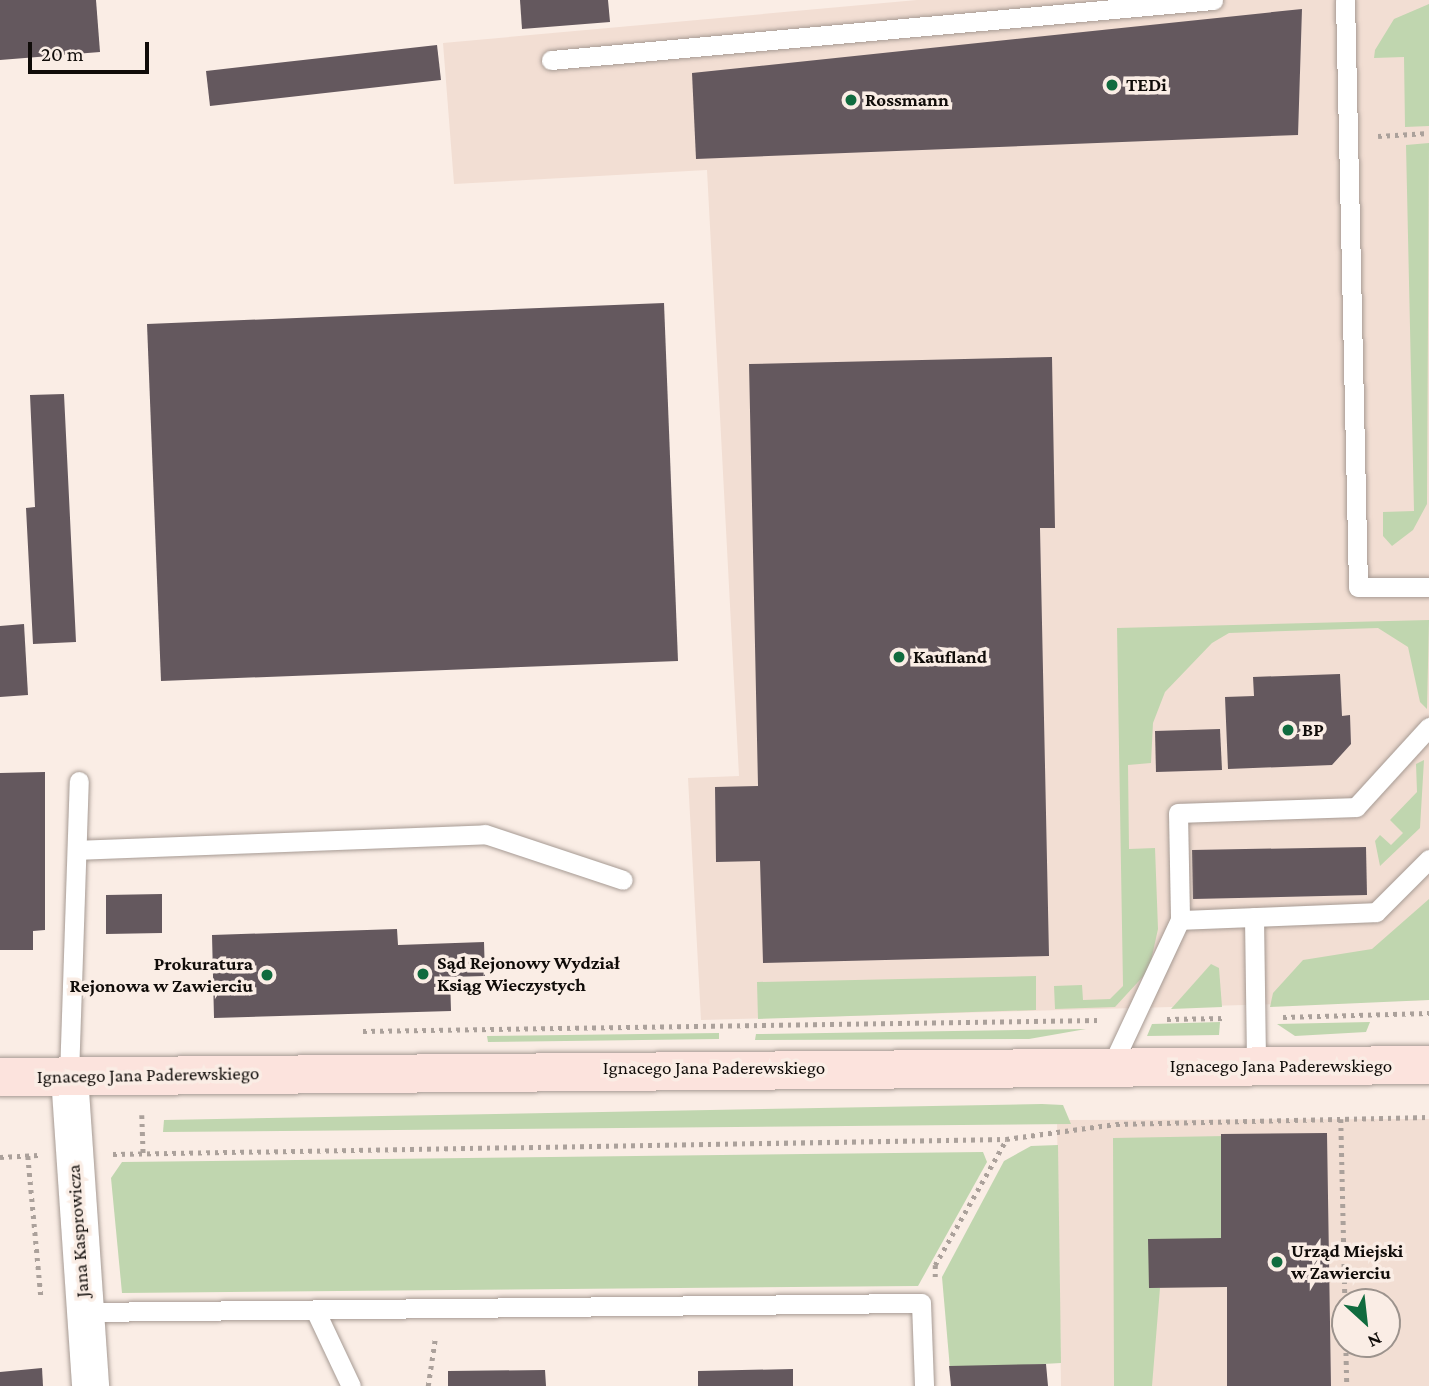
<!DOCTYPE html>
<meta charset="utf-8">
<style>
body{margin:0}
#map{position:relative;width:1429px;height:1386px;overflow:hidden;background:#faede5;font-family:"Crimson Pro",serif}
div>[style]{position:absolute}
[style*='--x']{left:calc(var(--x)*1px);top:calc(var(--y)*1px);width:calc(var(--w)*1px);rotate:calc(var(--a)*1deg)}
.built>*{inset:0;background:#f2ded3}
.green>*{inset:0;background:#c0d6af}
.building>*{inset:0;background:#64585e}
.path>*{height:4.5px;margin-top:-2.25px;transform-origin:0;background:repeating-linear-gradient(90deg,#aba19b 0 3.5px,transparent 0 8.5px)}
.roads{filter:drop-shadow(0 0 2px #a69a93) drop-shadow(0 0 2px #a69a93)}
.lane>*{height:19px;margin:-9.5px;padding:0 9.5px;transform-origin:9.5px;border-radius:9.5px;background:#fff}
.street>*{height:37px;margin:-18.5px;padding:0 18.5px;transform-origin:18.5px;border-radius:18.5px;background:#fff}
.secondary>*{height:38px;margin:-19px;padding:0 19px;transform-origin:19px;border-radius:19px;background:#fce3dd}
.dots>*{width:19px;height:19px;translate:-50% -50%;box-sizing:border-box;border:4px solid #faede5;border-radius:50%}
span{translate:-50% -50%;white-space:nowrap;text-align:center;line-height:1.15;-webkit-text-stroke:7px #faede5;paint-order:stroke}
.poi-label{font-size:19px;color:#100c09;font-weight:700}
.left{translate:0 -50%;text-align:left}
.right{translate:-100% -50%;text-align:right}
.street-label{font-size:19px;color:#100c09}
.north{position:absolute;left:1331px;top:1288px;width:70px;height:70px;box-sizing:border-box;background:#faede5;border:2px solid #9c938d;border-radius:50%;rotate:153deg;font-size:19px;font-weight:700;line-height:28px;text-align:center;color:#100c09}
.north::after{content:'';display:block;margin:auto;width:24px;height:32px;background:#106b3e;clip-path:polygon(50% 0,100% 100%,50% 72%,0 100%)}
.scale{position:absolute;left:28px;top:42px;width:121px;height:32px;box-sizing:border-box;border:4px solid #100c09;border-top:0;padding-left:9px;font-size:21px;line-height:24px;white-space:nowrap;color:#100c09;-webkit-text-stroke:5px #faede5;paint-order:stroke}
</style>
<div id="map">
<div class="built">
<div style="clip-path:polygon(917px 0,1429px 0,1429px 1000px,701px 1020px,688px 778px,739px 776px,707px 170px,454px 184px,443px 43px)"></div>
<div style="clip-path:polygon(evenodd,1429px 1119px,1429px 1386px,1061px 1386px,1057px 1120px,1429px 1119px,1345px 1302px,1387px 1302px,1387px 1344px,1345px 1344px,1345px 1302px)"></div>
</div>
<div class="green">
<div style="clip-path:polygon(1429px 4px,1429px 126px,1405px 127px,1404px 57px,1374px 58px,1375px 50px,1394px 19px)"></div>
<div style="clip-path:polygon(1429px 143px,1427px 504px,1413px 530px,1392px 546px,1383px 536px,1383px 512px,1414px 511px,1406px 145px)"></div>
<div style="clip-path:polygon(1429px 620px,1427px 709px,1420px 702px,1408px 647px,1378px 628px,1229px 633px,1212px 643px,1165px 692px,1153px 723px,1151px 763px,1128px 765px,1129px 849px,1155px 848px,1158px 929px,1149px 970px,1115px 1007px,1055px 1009px,1054px 986px,1082px 985px,1083px 1000px,1110px 999px,1123px 986px,1117px 628px)"></div>
<div style="clip-path:polygon(1424px 760px,1420px 828px,1380px 866px,1375px 841px,1380px 835px,1391px 845px,1403px 833px,1390px 820px,1417px 792px,1416px 764px)"></div>
<div style="clip-path:polygon(1429px 899px,1429px 1000px,1270px 1007px,1273px 993px,1303px 960px,1372px 949px)"></div>
<div style="clip-path:polygon(1211px 964px,1219px 968px,1222px 1007px,1171px 1009px)"></div>
<div style="clip-path:polygon(1036px 976px,1036px 1010px,758px 1019px,757px 982px)"></div>
<div style="clip-path:polygon(1220px 1022px,1219px 1035px,1147px 1036px,1152px 1024px)"></div>
<div style="clip-path:polygon(1370px 1022px,1366px 1032px,1295px 1036px,1277px 1024px)"></div>
<div style="clip-path:polygon(1086px 1029px,1029px 1039px,755px 1040px,756px 1034px)"></div>
<div style="clip-path:polygon(719px 1033px,719px 1039px,488px 1042px,487px 1036px)"></div>
<div style="clip-path:polygon(1042px 1104px,1063px 1105px,1071px 1124px,163px 1132px,164px 1120px)"></div>
<div style="clip-path:polygon(1225px 1136px,1226px 1239px,1150px 1288px,1160px 1288px,1152px 1386px,1114px 1386px,1113px 1138px)"></div>
<div style="clip-path:polygon(1058px 1145px,1061px 1363px,950px 1369px,942px 1277px,1004px 1161px,1031px 1146px)"></div>
<div style="clip-path:polygon(983px 1152px,987px 1162px,918px 1286px,122px 1293px,111px 1178px,122px 1162px)"></div>
</div>
<div class="building">
<div style="clip-path:polygon(0 0,96px 0,100px 52px,0 60px)"></div>
<div style="clip-path:polygon(520px 0,608px 0,610px 22px,522px 29px)"></div>
<div style="clip-path:polygon(1302px 9px,1298px 135px,696px 159px,692px 73px)"></div>
<div style="clip-path:polygon(437px 45px,441px 80px,210px 106px,206px 71px)"></div>
<div style="clip-path:polygon(664px 303px,678px 661px,161px 681px,147px 324px)"></div>
<div style="clip-path:polygon(1052px 357px,1055px 528px,1040px 528px,1049px 956px,763px 963px,760px 861px,716px 862px,715px 787px,758px 786px,749px 364px)"></div>
<div style="clip-path:polygon(64px 394px,76px 642px,33px 644px,26px 508px,35px 507px,30px 395px)"></div>
<div style="clip-path:polygon(24px 624px,28px 695px,0 697px,0 626px)"></div>
<div style="clip-path:polygon(1340px 674px,1342px 716px,1350px 715px,1351px 744px,1332px 765px,1228px 769px,1225px 697px,1254px 696px,1253px 677px)"></div>
<div style="clip-path:polygon(1220px 729px,1222px 770px,1156px 772px,1155px 731px)"></div>
<div style="clip-path:polygon(45px 772px,45px 930px,33px 931px,33px 950px,0 950px,0 773px)"></div>
<div style="clip-path:polygon(1366px 847px,1367px 895px,1193px 899px,1192px 850px)"></div>
<div style="clip-path:polygon(162px 894px,162px 933px,106px 934px,106px 895px)"></div>
<div style="clip-path:polygon(397px 929px,398px 945px,484px 942px,485px 976px,450px 977px,451px 1011px,214px 1018px,212px 935px)"></div>
<div style="clip-path:polygon(1327px 1133px,1331px 1386px,1227px 1386px,1227px 1287px,1149px 1288px,1148px 1239px,1221px 1238px,1221px 1134px)"></div>
<div style="clip-path:polygon(1046px 1364px,1048px 1386px,951px 1386px,949px 1366px)"></div>
<div style="clip-path:polygon(42px 1368px,43px 1386px,0 1386px,0 1372px)"></div>
<div style="clip-path:polygon(793px 1369px,793px 1386px,698px 1386px,698px 1371px)"></div>
<div style="clip-path:polygon(545px 1370px,546px 1386px,448px 1386px,448px 1371px)"></div>
</div>
<div class="path">
<div style="--x:1378;--y:136;--w:51;--a:-3.4"></div>
<div style="--x:1283;--y:1017;--w:146;--a:-1.6"></div>
<div style="--x:1167;--y:1019;--w:58;--a:-1"></div>
<div style="--x:363;--y:1031;--w:736;--a:-0.86"></div>
<div style="--x:142;--y:1115;--w:38;--a:88"></div>
<div style="--x:1341;--y:1119;--w:183;--a:88.7"></div>
<div style="--x:113;--y:1154;--w:893;--a:-0.96"></div>
<div style="--x:1006;--y:1139;--w:111;--a:-7.8"></div>
<div style="--x:1116;--y:1124;--w:313;--a:-1.3"></div>
<div style="--x:28;--y:1156;--w:140;--a:84.7"></div>
<div style="--x:0;--y:1157;--w:38;--a:-3"></div>
<div style="--x:935;--y:1277;--w:12;--a:-90"></div>
<div style="--x:935;--y:1265;--w:144;--a:-60.4"></div>
<div style="--x:1346;--y:1344;--w:42;--a:88.6"></div>
<div style="--x:428;--y:1386;--w:48;--a:-81.5"></div>
</div>
<div class="roads">
<div class="lane">
<div style="--x:1345;--y:0;--w:587;--a:88.73"></div>
<div style="--x:1358;--y:587;--w:71;--a:0"></div>
<div style="--x:551;--y:60;--w:665;--a:-5.18"></div>
<div style="--x:1429;--y:727;--w:108;--a:132.4"></div>
<div style="--x:1356;--y:807;--w:178;--a:178.1"></div>
<div style="--x:1178;--y:813;--w:107;--a:88.9"></div>
<div style="--x:1180;--y:920;--w:196;--a:-2.3"></div>
<div style="--x:1376;--y:912;--w:75;--a:-45"></div>
<div style="--x:77;--y:850;--w:408;--a:-2.2"></div>
<div style="--x:485;--y:834;--w:145;--a:18.4"></div>
<div style="--x:1254;--y:917;--w:149;--a:89.2"></div>
<div style="--x:1111;--y:1067;--w:162;--a:-64.9"></div>
<div style="--x:69;--y:1076;--w:295;--a:-88.1"></div>
<div style="--x:315;--y:1310;--w:84;--a:64.7"></div>
<div style="--x:83;--y:1312;--w:838;--a:-0.62"></div>
<div style="--x:921;--y:1303;--w:83;--a:87.9"></div>
</div>
<div class="street">
<div style="--x:69;--y:1076;--w:311;--a:86.1"></div>
</div>
<div class="secondary">
<div style="--x:0;--y:1077;--w:1429;--a:-0.48"></div>
</div>
</div>
<div class="dots">
<div style="left:1112px;top:85px;background:#106b3e"></div>
<div style="left:851px;top:100px;background:#106b3e"></div>
<div style="left:899px;top:657px;background:#106b3e"></div>
<div style="left:1288px;top:730px;background:#106b3e"></div>
<div style="left:423px;top:974px;background:#106b3e"></div>
<div style="left:267px;top:975px;background:#106b3e"></div>
<div style="left:1277px;top:1262px;background:#106b3e"></div>
</div>
<div class="poi-label">
<span class="left" style="left:1126px;top:85px">TEDi</span>
<span class="left" style="left:865px;top:100px">Rossmann</span>
<span class="left" style="left:913px;top:657px">Kaufland</span>
<span class="left" style="left:1302px;top:730px">BP</span>
<span class="left" style="left:437px;top:974px">Sąd Rejonowy Wydział<br>Ksiąg Wieczystych</span>
<span class="right" style="left:253px;top:975px">Prokuratura<br>Rejonowa w Zawierciu</span>
<span class="left" style="left:1291px;top:1262px">Urząd Miejski<br>w Zawierciu</span>
</div>
<div class="street-label">
<span style="left:1281px;top:1066px">Ignacego Jana Paderewskiego</span>
<span style="left:714px;top:1068px">Ignacego Jana Paderewskiego</span>
<span style="left:148px;top:1075px;rotate:-1deg">Ignacego Jana Paderewskiego</span>
<span style="left:78px;top:1231px;rotate:-94deg">Jana Kasprowicza</span>
</div>
<div class="north">N</div>
<div class="scale">20 m</div>
</div>
